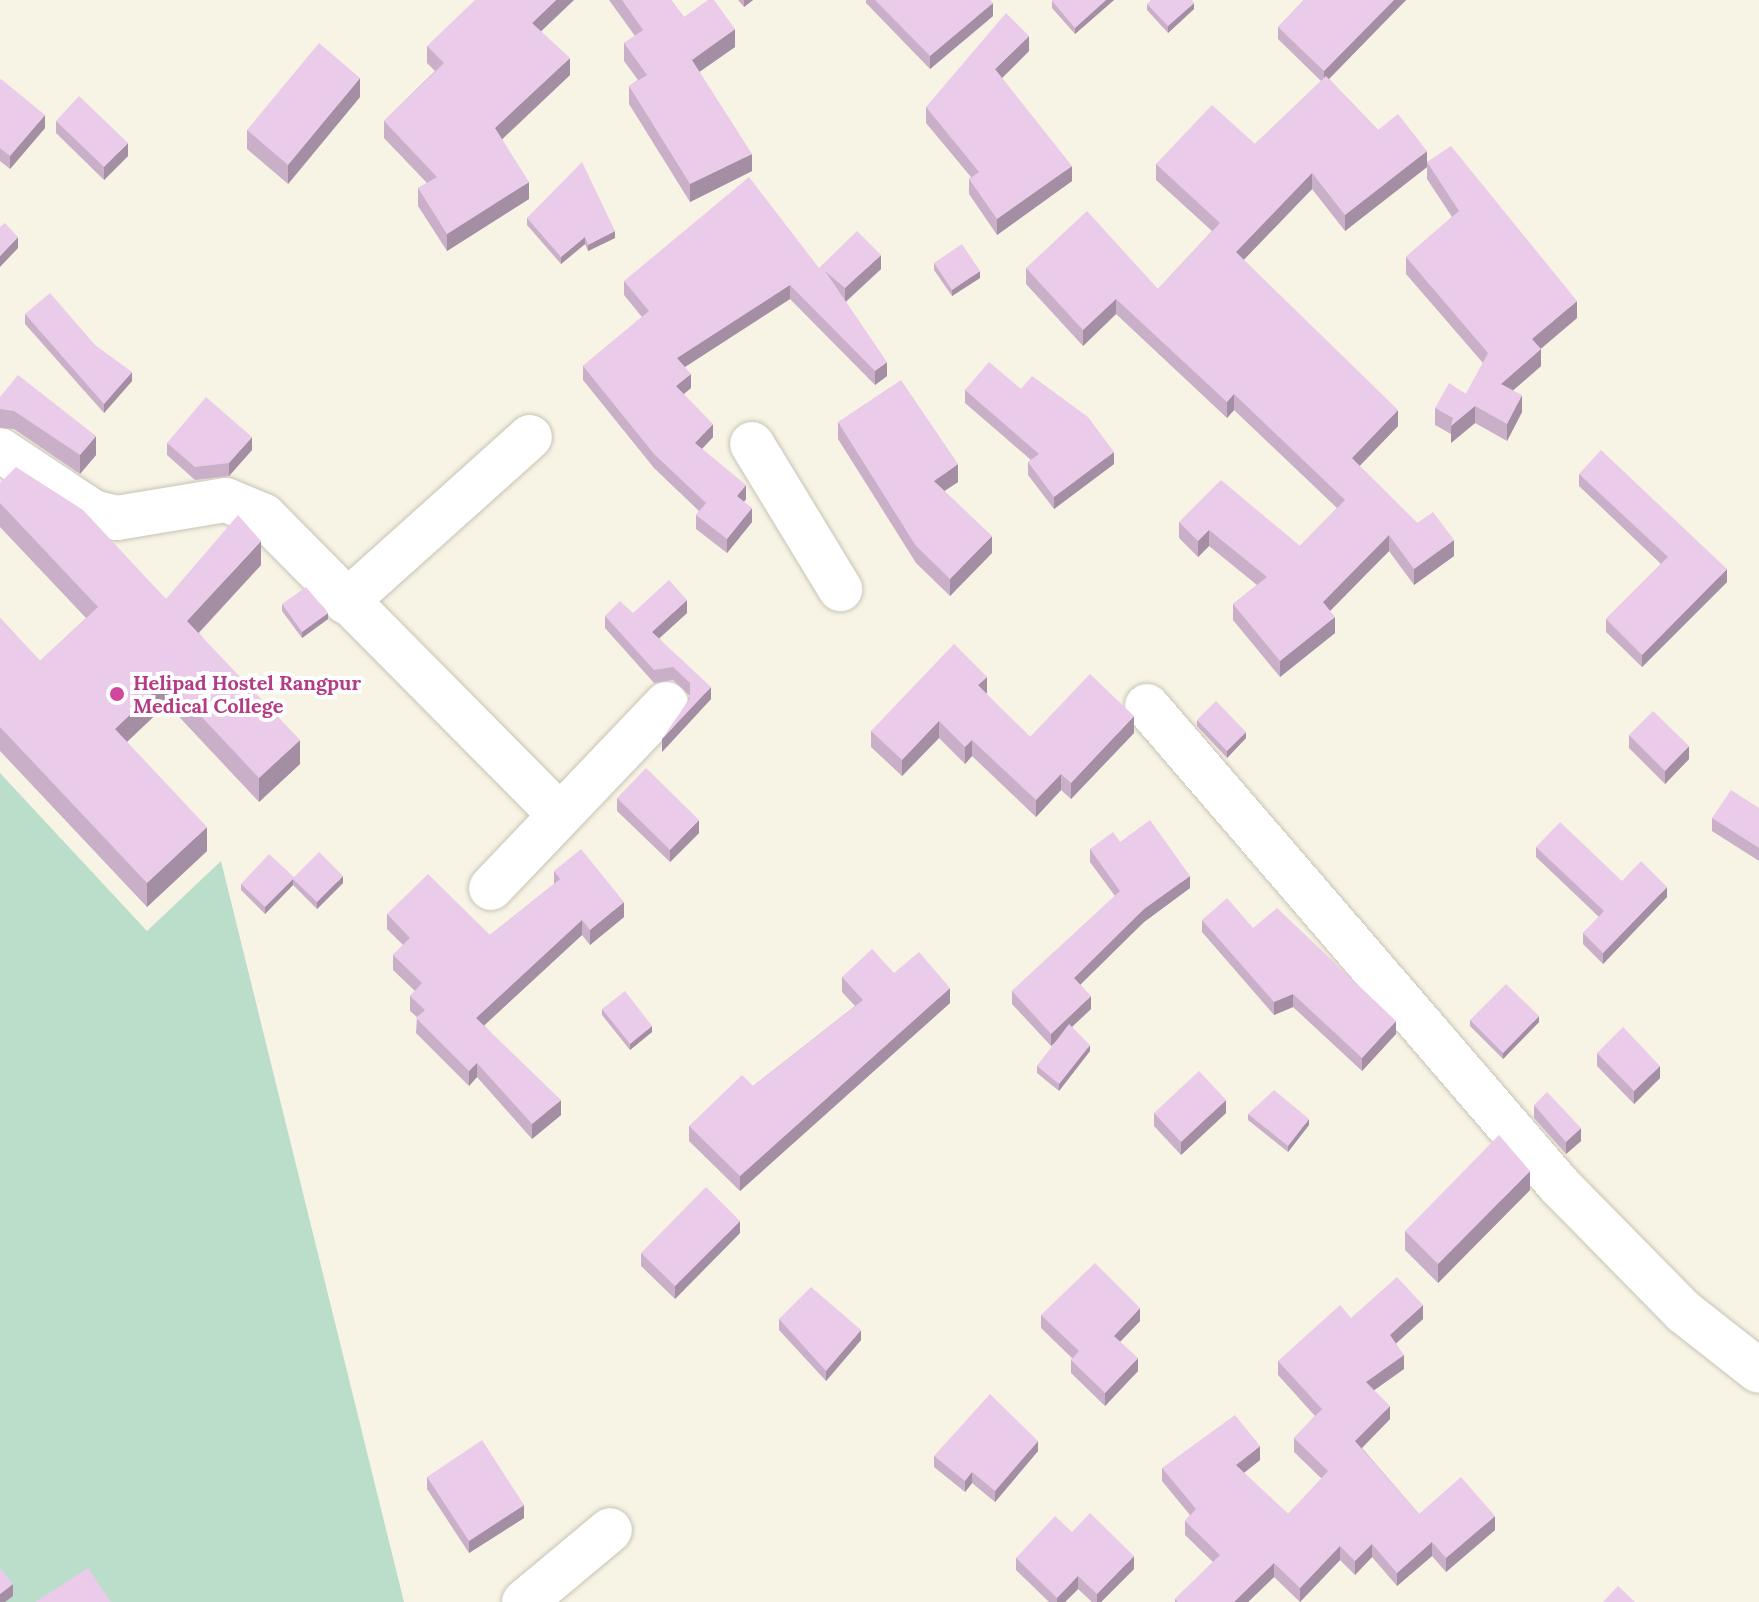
<!DOCTYPE html>
<style>
body{margin:0}
#map{position:relative;width:1759px;height:1602px;overflow:hidden;background:#f8f4e5;font-family:Lora,serif}
div>[style]{position:absolute}
[style*='--x']{left:calc(var(--x)*1px);top:calc(var(--y)*1px);width:calc(var(--w)*1px);rotate:calc(var(--a)*1deg)}
.green>*{inset:0;background:#bbdecb}
.roads{filter:drop-shadow(0 0 2px #c7c3b5) drop-shadow(0 0 2px #c7c3b5)}
.minor>*{height:44px;margin:-22px;padding:0 22px;transform-origin:22px;border-radius:22px;background:#fff}
.wall>*{inset:0;background:#c9afc8}
.shaded-wall>*{inset:0;background:#a48ea3}
.building>*{inset:0;background:#eacbe9}
.dots>*{width:22px;height:22px;translate:-50% -50%;box-sizing:border-box;border:4px solid #fff;border-radius:50%}
span{translate:-50% -50%;white-space:nowrap;text-align:center;line-height:1.15;-webkit-text-stroke:8px #fff;paint-order:stroke}
.hotel-label{font-size:20px;color:#b23c85;font-weight:700}
.left{translate:0 -50%;text-align:left}
</style>
<div id="map">
<div class="green">
<div style="clip-path:polygon(0 773px,147px 931px,221px 861px,404px 1602px,0 1602px)"></div>
</div>
<div class="roads">
<div class="minor">
<div style="--x:752;--y:444;--w:170;--a:58.7"></div>
<div style="--x:0;--y:450;--w:112;--a:33.7"></div>
<div style="--x:93;--y:512;--w:25;--a:14"></div>
<div style="--x:117;--y:518;--w:110;--a:-9.4"></div>
<div style="--x:226;--y:500;--w:41;--a:22.8"></div>
<div style="--x:264;--y:516;--w:418;--a:45.3"></div>
<div style="--x:346;--y:602;--w:247;--a:-41.9"></div>
<div style="--x:1147;--y:706;--w:632;--a:49.3"></div>
<div style="--x:1559;--y:1185;--w:178;--a:45.5"></div>
<div style="--x:1684;--y:1312;--w:95;--a:38.2"></div>
<div style="--x:491;--y:888;--w:254;--a:-46.4"></div>
<div style="--x:524;--y:1602;--w:112;--a:-39.9"></div>
</div>
</div>
<div class="wall">
<div style="clip-path:polygon(609px 0,671px 0,684px 17px,735px 47px,699px 72px,752px 171px,690px 202px,629px 104px,629px 86px,638px 80px,624px 61px,624px 43px,635px 36px)"></div>
<div style="clip-path:polygon(738px 0,753px 0,744px 7px)"></div>
<div style="clip-path:polygon(866px 0,990px 0,993px 16px,930px 69px,866px 3px)"></div>
<div style="clip-path:polygon(1053px 0,1114px 0,1075px 34px,1052px 8px,1052px 1px)"></div>
<div style="clip-path:polygon(1304px 0,1406px 0,1329px 79px,1378px 130px,1427px 161px,1577px 318px,1541px 349px,1541px 366px,1513px 390px,1522px 412px,1507px 441px,1475px 423px,1451px 443px,1451px 434px,1435px 425px,1435px 408px,1466px 394px,1483px 363px,1406px 274px,1406px 257px,1452px 217px,1427px 179px,1427px 167px,1345px 231px,1312px 189px,1243px 260px,1398px 426px,1359px 466px,1417px 523px,1454px 556px,1414px 585px,1389px 551px,1330px 611px,1335px 633px,1280px 677px,1233px 620px,1233px 604px,1257px 585px,1209px 546px,1198px 557px,1179px 538px,1179px 522px,1300px 546px,1337px 508px,1234px 410px,1227px 418px,1116px 314px,1083px 346px,1026px 284px,1026px 268px,1158px 289px,1212px 231px,1156px 180px,1156px 164px,1255px 144px,1321px 81px,1278px 39px,1278px 27px)"></div>
<div style="clip-path:polygon(1147px 4px,1194px 9px,1168px 33px,1147px 10px)"></div>
<div style="clip-path:polygon(541px 31px,570px 75px,502px 139px,529px 199px,447px 251px,418px 206px,418px 188px,427px 183px,384px 138px,384px 121px,435px 71px,427px 63px,427px 46px)"></div>
<div style="clip-path:polygon(1029px 51px,1002px 78px,1072px 181px,997px 235px,969px 194px,969px 179px,971px 177px,926px 123px,926px 107px)"></div>
<div style="clip-path:polygon(0 80px,45px 128px,10px 169px,0 161px)"></div>
<div style="clip-path:polygon(360px 97px,288px 184px,247px 149px,247px 130px)"></div>
<div style="clip-path:polygon(56px 121px,128px 156px,104px 180px,56px 133px)"></div>
<div style="clip-path:polygon(527px 218px,615px 238px,588px 251px,585px 244px,561px 264px,527px 225px)"></div>
<div style="clip-path:polygon(934px 263px,980px 278px,952px 296px,934px 270px)"></div>
<div style="clip-path:polygon(819px 268px,881px 269px,846px 302px,887px 376px,875px 385px,790px 299px,685px 367px,691px 388px,684px 394px,713px 437px,702px 449px,746px 499px,744px 502px,752px 522px,727px 553px,696px 529px,696px 515px,699px 511px,654px 468px,583px 380px,583px 366px,642px 317px,624px 295px,624px 281px)"></div>
<div style="clip-path:polygon(25px 314px,132px 381px,104px 413px,25px 324px)"></div>
<div style="clip-path:polygon(1021px 389px,1114px 464px,1054px 509px,1028px 475px,1028px 462px,1031px 460px,965px 403px,965px 390px)"></div>
<div style="clip-path:polygon(0 397px,96px 455px,80px 474px,14px 429px,0 428px)"></div>
<div style="clip-path:polygon(838px 422px,958px 482px,944px 491px,992px 553px,950px 596px,916px 563px,838px 439px)"></div>
<div style="clip-path:polygon(167px 443px,252px 450px,229px 476px,195px 480px,167px 455px)"></div>
<div style="clip-path:polygon(1579px 474px,1727px 582px,1642px 667px,1606px 632px,1606px 619px,1661px 564px,1579px 486px)"></div>
<div style="clip-path:polygon(0 483px,166px 599px,261px 565px,199px 633px,300px 764px,259px 802px,167px 704px,127px 742px,207px 851px,147px 907px,0 751px,0 618px,40px 661px,86px 618px,0 527px)"></div>
<div style="clip-path:polygon(282px 604px,328px 619px,302px 638px,282px 611px)"></div>
<div style="clip-path:polygon(633px 613px,687px 613px,659px 638px,711px 699px,662px 752px,690px 696px,673px 680px,654px 683px,605px 628px,605px 616px)"></div>
<div style="clip-path:polygon(987px 693px,986px 694px,1030px 737px,1134px 733px,1071px 799px,1061px 790px,1036px 817px,972px 756px,965px 764px,939px 738px,902px 776px,871px 747px,871px 731px)"></div>
<div style="clip-path:polygon(1197px 720px,1246px 738px,1227px 758px,1197px 726px)"></div>
<div style="clip-path:polygon(1629px 735px,1689px 759px,1665px 784px,1629px 748px)"></div>
<div style="clip-path:polygon(617px 798px,699px 833px,670px 862px,617px 811px)"></div>
<div style="clip-path:polygon(1759px 808px,1759px 861px,1712px 831px,1712px 818px)"></div>
<div style="clip-path:polygon(1120px 842px,1190px 888px,1144px 922px,1080px 984px,1091px 1009px,1072px 1027px,1090px 1051px,1059px 1091px,1037px 1073px,1037px 1066px,1056px 1042px,1051px 1046px,1012px 1004px,1012px 991px,1115px 896px,1090px 862px,1090px 849px)"></div>
<div style="clip-path:polygon(1536px 847px,1622px 881px,1667px 897px,1603px 964px,1583px 944px,1583px 933px,1599px 917px,1536px 857px)"></div>
<div style="clip-path:polygon(554px 871px,624px 917px,590px 945px,582px 935px,484px 1025px,561px 1115px,532px 1139px,477px 1077px,469px 1086px,416px 1033px,417px 1017px,410px 1011px,410px 996px,415px 991px,393px 970px,393px 955px,403px 945px,387px 929px,387px 914px,490px 935px,554px 884px)"></div>
<div style="clip-path:polygon(294px 877px,343px 883px,317px 909px,293px 885px,265px 914px,241px 890px,241px 884px)"></div>
<div style="clip-path:polygon(1202px 920px,1253px 928px,1396px 1034px,1362px 1071px,1293px 1007px,1274px 1015px,1202px 932px)"></div>
<div style="clip-path:polygon(894px 973px,950px 1003px,740px 1191px,689px 1141px,689px 1126px,753px 1086px,855px 1006px,842px 992px,842px 977px)"></div>
<div style="clip-path:polygon(602px 1009px,652px 1032px,630px 1050px,602px 1015px)"></div>
<div style="clip-path:polygon(1470px 1020px,1539px 1022px,1503px 1059px,1470px 1026px)"></div>
<div style="clip-path:polygon(1597px 1053px,1660px 1078px,1634px 1104px,1597px 1066px)"></div>
<div style="clip-path:polygon(1534px 1105px,1581px 1141px,1566px 1154px,1534px 1118px)"></div>
<div style="clip-path:polygon(1154px 1113px,1226px 1113px,1181px 1155px,1154px 1126px)"></div>
<div style="clip-path:polygon(1248px 1114px,1309px 1125px,1288px 1152px,1248px 1120px)"></div>
<div style="clip-path:polygon(1530px 1190px,1438px 1283px,1405px 1250px,1405px 1231px)"></div>
<div style="clip-path:polygon(740px 1233px,675px 1299px,641px 1266px,641px 1253px)"></div>
<div style="clip-path:polygon(1041px 1315px,1140px 1321px,1120px 1342px,1138px 1371px,1105px 1406px,1071px 1373px,1071px 1360px,1072px 1358px,1041px 1328px)"></div>
<div style="clip-path:polygon(1351px 1318px,1423px 1319px,1396px 1343px,1404px 1369px,1374px 1390px,1390px 1419px,1362px 1448px,1419px 1514px,1495px 1530px,1446px 1572px,1432px 1556px,1397px 1586px,1372px 1557px,1355px 1575px,1340px 1560px,1300px 1602px,1274px 1577px,1248px 1602px,1175px 1602px,1175px 1599px,1213px 1562px,1185px 1535px,1185px 1521px,1190px 1515px,1162px 1481px,1162px 1468px,1260px 1460px,1244px 1473px,1288px 1514px,1322px 1479px,1294px 1452px,1294px 1438px,1315px 1416px,1278px 1375px,1278px 1361px)"></div>
<div style="clip-path:polygon(779px 1319px,861px 1340px,826px 1381px,779px 1330px)"></div>
<div style="clip-path:polygon(1038px 1451px,995px 1502px,972px 1483px,965px 1492px,934px 1467px,934px 1456px)"></div>
<div style="clip-path:polygon(427px 1477px,524px 1518px,469px 1553px,427px 1489px)"></div>
<div style="clip-path:polygon(1072px 1532px,1134px 1569px,1101px 1602px,1092px 1602px,1078px 1589px,1065px 1602px,1049px 1602px,1016px 1570px,1016px 1558px)"></div>
</div>
<div class="shaded-wall">
<div style="clip-path:polygon(556px 0,574px 0,532px 40px,532px 23px)"></div>
<div style="clip-path:polygon(744px 0,753px 0,744px 7px)"></div>
<div style="clip-path:polygon(1106px 0,1114px 0,1075px 34px,1075px 28px)"></div>
<div style="clip-path:polygon(1394px 0,1406px 0,1324px 84px,1324px 71px)"></div>
<div style="clip-path:polygon(993px 3px,993px 16px,930px 69px,930px 56px)"></div>
<div style="clip-path:polygon(1194px 3px,1194px 9px,1168px 33px,1168px 26px)"></div>
<div style="clip-path:polygon(735px 29px,735px 47px,692px 77px,692px 60px)"></div>
<div style="clip-path:polygon(1029px 36px,1029px 51px,995px 85px,995px 69px)"></div>
<div style="clip-path:polygon(570px 58px,570px 75px,495px 146px,495px 128px)"></div>
<div style="clip-path:polygon(360px 78px,360px 97px,288px 184px,288px 165px)"></div>
<div style="clip-path:polygon(45px 115px,45px 128px,10px 169px,10px 156px)"></div>
<div style="clip-path:polygon(128px 143px,128px 156px,104px 180px,104px 167px)"></div>
<div style="clip-path:polygon(1427px 151px,1427px 167px,1345px 231px,1345px 215px)"></div>
<div style="clip-path:polygon(752px 154px,752px 171px,690px 202px,690px 184px)"></div>
<div style="clip-path:polygon(1072px 166px,1072px 181px,997px 235px,997px 219px)"></div>
<div style="clip-path:polygon(1312px 173px,1312px 189px,1236px 268px,1236px 252px)"></div>
<div style="clip-path:polygon(529px 182px,529px 199px,447px 251px,447px 234px)"></div>
<div style="clip-path:polygon(615px 231px,615px 238px,588px 251px,588px 245px)"></div>
<div style="clip-path:polygon(18px 237px,18px 248px,0 267px,0 256px)"></div>
<div style="clip-path:polygon(585px 237px,585px 244px,561px 264px,561px 257px)"></div>
<div style="clip-path:polygon(881px 255px,881px 269px,845px 302px,845px 288px)"></div>
<div style="clip-path:polygon(980px 271px,980px 278px,952px 296px,952px 290px)"></div>
<div style="clip-path:polygon(790px 285px,790px 299px,677px 372px,677px 358px)"></div>
<div style="clip-path:polygon(1116px 299px,1116px 314px,1083px 346px,1083px 330px)"></div>
<div style="clip-path:polygon(1577px 301px,1577px 318px,1532px 356px,1532px 339px)"></div>
<div style="clip-path:polygon(1541px 349px,1541px 366px,1501px 401px,1501px 384px)"></div>
<div style="clip-path:polygon(887px 362px,887px 376px,875px 385px,875px 371px)"></div>
<div style="clip-path:polygon(132px 372px,132px 381px,104px 413px,104px 404px)"></div>
<div style="clip-path:polygon(691px 374px,691px 388px,676px 400px,676px 386px)"></div>
<div style="clip-path:polygon(1234px 394px,1234px 410px,1227px 418px,1227px 402px)"></div>
<div style="clip-path:polygon(1522px 395px,1522px 412px,1507px 441px,1507px 424px)"></div>
<div style="clip-path:polygon(1475px 406px,1475px 423px,1451px 443px,1451px 426px)"></div>
<div style="clip-path:polygon(1398px 410px,1398px 426px,1352px 474px,1352px 458px)"></div>
<div style="clip-path:polygon(713px 424px,713px 437px,695px 456px,695px 443px)"></div>
<div style="clip-path:polygon(96px 436px,96px 455px,80px 474px,80px 455px)"></div>
<div style="clip-path:polygon(252px 437px,252px 450px,229px 476px,229px 463px)"></div>
<div style="clip-path:polygon(1114px 452px,1114px 464px,1054px 509px,1054px 497px)"></div>
<div style="clip-path:polygon(958px 464px,958px 482px,934px 498px,934px 481px)"></div>
<div style="clip-path:polygon(746px 485px,746px 499px,737px 510px,737px 496px)"></div>
<div style="clip-path:polygon(752px 508px,752px 522px,727px 553px,727px 539px)"></div>
<div style="clip-path:polygon(1209px 530px,1209px 546px,1198px 557px,1198px 541px)"></div>
<div style="clip-path:polygon(1389px 535px,1389px 551px,1323px 618px,1323px 602px)"></div>
<div style="clip-path:polygon(992px 536px,992px 553px,950px 596px,950px 579px)"></div>
<div style="clip-path:polygon(1454px 540px,1454px 556px,1414px 585px,1414px 569px)"></div>
<div style="clip-path:polygon(261px 541px,261px 565px,187px 645px,187px 621px)"></div>
<div style="clip-path:polygon(1727px 569px,1727px 582px,1642px 667px,1642px 655px)"></div>
<div style="clip-path:polygon(687px 600px,687px 613px,652px 645px,652px 632px)"></div>
<div style="clip-path:polygon(328px 613px,328px 619px,302px 638px,302px 632px)"></div>
<div style="clip-path:polygon(1335px 617px,1335px 633px,1280px 677px,1280px 661px)"></div>
<div style="clip-path:polygon(987px 677px,987px 693px,978px 701px,978px 685px)"></div>
<div style="clip-path:polygon(167px 680px,167px 704px,115px 753px,115px 729px)"></div>
<div style="clip-path:polygon(711px 687px,711px 699px,662px 752px,662px 739px)"></div>
<div style="clip-path:polygon(1134px 716px,1134px 733px,1071px 799px,1071px 783px)"></div>
<div style="clip-path:polygon(939px 721px,939px 738px,902px 776px,902px 760px)"></div>
<div style="clip-path:polygon(1246px 732px,1246px 738px,1227px 758px,1227px 751px)"></div>
<div style="clip-path:polygon(300px 740px,300px 764px,259px 802px,259px 778px)"></div>
<div style="clip-path:polygon(972px 740px,972px 756px,965px 764px,965px 747px)"></div>
<div style="clip-path:polygon(1689px 746px,1689px 759px,1665px 784px,1665px 771px)"></div>
<div style="clip-path:polygon(1061px 774px,1061px 790px,1036px 817px,1036px 800px)"></div>
<div style="clip-path:polygon(699px 820px,699px 833px,670px 862px,670px 850px)"></div>
<div style="clip-path:polygon(207px 827px,207px 851px,147px 907px,147px 883px)"></div>
<div style="clip-path:polygon(343px 876px,343px 883px,317px 909px,317px 902px)"></div>
<div style="clip-path:polygon(1190px 876px,1190px 888px,1144px 922px,1074px 991px,1074px 978px,1144px 909px)"></div>
<div style="clip-path:polygon(293px 879px,293px 885px,265px 914px,265px 907px)"></div>
<div style="clip-path:polygon(1667px 887px,1667px 897px,1603px 964px,1603px 953px)"></div>
<div style="clip-path:polygon(624px 902px,624px 917px,590px 945px,590px 930px)"></div>
<div style="clip-path:polygon(582px 920px,582px 935px,476px 1033px,476px 1018px)"></div>
<div style="clip-path:polygon(950px 988px,950px 1003px,740px 1191px,740px 1176px)"></div>
<div style="clip-path:polygon(1293px 994px,1293px 1007px,1274px 1015px,1274px 1002px)"></div>
<div style="clip-path:polygon(1091px 996px,1091px 1009px,1051px 1046px,1051px 1034px)"></div>
<div style="clip-path:polygon(1539px 1016px,1539px 1022px,1503px 1059px,1503px 1053px)"></div>
<div style="clip-path:polygon(1396px 1021px,1396px 1034px,1362px 1071px,1362px 1058px)"></div>
<div style="clip-path:polygon(652px 1026px,652px 1032px,630px 1050px,630px 1044px)"></div>
<div style="clip-path:polygon(1090px 1045px,1090px 1051px,1059px 1091px,1059px 1084px)"></div>
<div style="clip-path:polygon(477px 1063px,477px 1077px,469px 1086px,469px 1071px)"></div>
<div style="clip-path:polygon(1660px 1066px,1660px 1078px,1634px 1104px,1634px 1091px)"></div>
<div style="clip-path:polygon(561px 1100px,561px 1115px,532px 1139px,532px 1124px)"></div>
<div style="clip-path:polygon(1226px 1100px,1226px 1113px,1181px 1155px,1181px 1142px)"></div>
<div style="clip-path:polygon(1309px 1119px,1309px 1125px,1288px 1152px,1288px 1146px)"></div>
<div style="clip-path:polygon(1581px 1128px,1581px 1141px,1566px 1154px,1566px 1142px)"></div>
<div style="clip-path:polygon(1530px 1171px,1530px 1190px,1438px 1283px,1438px 1264px)"></div>
<div style="clip-path:polygon(740px 1221px,740px 1233px,675px 1299px,675px 1286px)"></div>
<div style="clip-path:polygon(1423px 1305px,1423px 1319px,1390px 1349px,1390px 1335px)"></div>
<div style="clip-path:polygon(1140px 1308px,1140px 1321px,1114px 1348px,1114px 1336px)"></div>
<div style="clip-path:polygon(861px 1330px,861px 1340px,826px 1381px,826px 1371px)"></div>
<div style="clip-path:polygon(1404px 1355px,1404px 1369px,1366px 1396px,1366px 1382px)"></div>
<div style="clip-path:polygon(1138px 1358px,1138px 1371px,1105px 1406px,1105px 1393px)"></div>
<div style="clip-path:polygon(1390px 1406px,1390px 1419px,1355px 1455px,1355px 1441px)"></div>
<div style="clip-path:polygon(1038px 1441px,1038px 1451px,995px 1502px,995px 1491px)"></div>
<div style="clip-path:polygon(1260px 1446px,1260px 1460px,1236px 1479px,1236px 1465px)"></div>
<div style="clip-path:polygon(972px 1472px,972px 1483px,965px 1492px,965px 1481px)"></div>
<div style="clip-path:polygon(524px 1505px,524px 1518px,469px 1553px,469px 1541px)"></div>
<div style="clip-path:polygon(1495px 1516px,1495px 1530px,1446px 1572px,1446px 1558px)"></div>
<div style="clip-path:polygon(1432px 1542px,1432px 1556px,1397px 1586px,1397px 1573px)"></div>
<div style="clip-path:polygon(1372px 1544px,1372px 1557px,1355px 1575px,1355px 1561px)"></div>
<div style="clip-path:polygon(1340px 1546px,1340px 1560px,1300px 1602px,1300px 1588px)"></div>
<div style="clip-path:polygon(1134px 1556px,1134px 1569px,1101px 1602px,1097px 1602px,1097px 1594px)"></div>
<div style="clip-path:polygon(1274px 1563px,1274px 1577px,1248px 1602px,1234px 1602px)"></div>
<div style="clip-path:polygon(1078px 1576px,1078px 1589px,1065px 1602px,1057px 1602px,1057px 1598px)"></div>
<div style="clip-path:polygon(13px 1584px,13px 1596px,5px 1602px,0 1602px,0 1594px)"></div>
</div>
<div class="building">
<div style="clip-path:polygon(475px 0,556px 0,532px 23px,570px 58px,495px 128px,529px 182px,447px 234px,418px 188px,437px 177px,384px 121px,444px 63px,427px 46px)"></div>
<div style="clip-path:polygon(622px 0,671px 0,684px 17px,708px 0,714px 0,735px 29px,692px 60px,752px 154px,690px 184px,629px 86px,647px 75px,624px 43px,643px 30px)"></div>
<div style="clip-path:polygon(875px 0,990px 0,993px 3px,930px 56px)"></div>
<div style="clip-path:polygon(1053px 0,1106px 0,1075px 28px,1052px 1px)"></div>
<div style="clip-path:polygon(1151px 0,1192px 0,1194px 3px,1168px 26px,1147px 4px)"></div>
<div style="clip-path:polygon(1304px 0,1394px 0,1324px 71px,1278px 27px)"></div>
<div style="clip-path:polygon(1006px 13px,1029px 36px,995px 69px,1072px 166px,997px 219px,969px 179px,979px 172px,926px 107px)"></div>
<div style="clip-path:polygon(319px 43px,360px 78px,288px 165px,247px 130px)"></div>
<div style="clip-path:polygon(1326px 76px,1378px 130px,1398px 114px,1427px 151px,1345px 215px,1312px 173px,1236px 252px,1398px 410px,1352px 458px,1417px 523px,1433px 512px,1454px 540px,1414px 569px,1389px 535px,1323px 602px,1335px 617px,1280px 661px,1233px 604px,1267px 577px,1209px 530px,1198px 541px,1179px 522px,1221px 480px,1300px 546px,1345px 500px,1234px 394px,1227px 402px,1116px 299px,1083px 330px,1026px 268px,1087px 211px,1158px 289px,1220px 223px,1156px 164px,1212px 105px,1255px 144px)"></div>
<div style="clip-path:polygon(1px 79px,45px 115px,10px 156px,0 148px,0 80px)"></div>
<div style="clip-path:polygon(79px 96px,128px 143px,104px 167px,56px 121px)"></div>
<div style="clip-path:polygon(1451px 146px,1577px 301px,1532px 339px,1541px 349px,1501px 384px,1522px 395px,1507px 424px,1475px 406px,1451px 426px,1453px 418px,1435px 408px,1449px 383px,1466px 394px,1488px 353px,1406px 257px,1459px 211px,1427px 162px)"></div>
<div style="clip-path:polygon(582px 162px,615px 231px,588px 245px,585px 237px,561px 257px,527px 218px)"></div>
<div style="clip-path:polygon(749px 177px,819px 268px,857px 231px,881px 255px,845px 288px,825px 271px,887px 362px,875px 371px,790px 285px,677px 358px,691px 374px,676px 386px,713px 424px,695px 443px,746px 485px,737px 496px,752px 508px,727px 539px,696px 515px,706px 503px,654px 454px,583px 366px,649px 311px,624px 281px)"></div>
<div style="clip-path:polygon(5px 223px,18px 237px,0 256px,0 227px)"></div>
<div style="clip-path:polygon(962px 244px,980px 271px,952px 290px,934px 263px)"></div>
<div style="clip-path:polygon(50px 293px,95px 345px,132px 372px,104px 404px,25px 314px)"></div>
<div style="clip-path:polygon(989px 362px,1021px 389px,1032px 376px,1088px 417px,1114px 452px,1054px 497px,1028px 462px,1039px 454px,965px 390px)"></div>
<div style="clip-path:polygon(18px 375px,96px 436px,80px 455px,14px 411px,0 409px,0 397px)"></div>
<div style="clip-path:polygon(901px 380px,958px 464px,934px 481px,992px 536px,950px 579px,916px 546px,838px 422px)"></div>
<div style="clip-path:polygon(206px 397px,252px 437px,229px 463px,195px 467px,167px 443px)"></div>
<div style="clip-path:polygon(1601px 450px,1727px 569px,1642px 655px,1606px 619px,1668px 557px,1579px 474px)"></div>
<div style="clip-path:polygon(16px 467px,83px 510px,166px 599px,238px 515px,261px 541px,187px 621px,300px 740px,259px 778px,167px 680px,115px 729px,207px 827px,147px 883px,0 727px,0 618px,40px 661px,98px 607px,0 503px,0 483px)"></div>
<div style="clip-path:polygon(669px 580px,687px 600px,652px 632px,711px 687px,662px 739px,690px 698px,690px 683px,673px 667px,654px 670px,605px 616px,620px 601px,633px 613px)"></div>
<div style="clip-path:polygon(306px 587px,328px 613px,302px 632px,282px 604px)"></div>
<div style="clip-path:polygon(954px 644px,987px 677px,978px 685px,1030px 737px,1090px 674px,1134px 716px,1071px 783px,1061px 774px,1036px 800px,972px 740px,965px 747px,939px 721px,902px 760px,871px 731px)"></div>
<div style="clip-path:polygon(1216px 701px,1246px 732px,1227px 751px,1197px 720px)"></div>
<div style="clip-path:polygon(1653px 711px,1689px 746px,1665px 771px,1629px 735px)"></div>
<div style="clip-path:polygon(646px 768px,699px 820px,670px 850px,617px 798px)"></div>
<div style="clip-path:polygon(1731px 790px,1759px 808px,1759px 848px,1712px 818px)"></div>
<div style="clip-path:polygon(1150px 820px,1190px 876px,1144px 909px,1074px 978px,1091px 996px,1051px 1034px,1012px 991px,1120px 891px,1090px 849px,1113px 832px,1120px 842px)"></div>
<div style="clip-path:polygon(1560px 822px,1622px 881px,1641px 861px,1667px 887px,1603px 953px,1583px 933px,1604px 911px,1536px 847px)"></div>
<div style="clip-path:polygon(581px 849px,624px 902px,590px 930px,582px 920px,476px 1018px,561px 1100px,532px 1124px,477px 1063px,469px 1071px,416px 1018px,425px 1010px,410px 996px,422px 983px,393px 955px,410px 938px,387px 914px,428px 874px,490px 935px,560px 879px,554px 871px)"></div>
<div style="clip-path:polygon(319px 852px,343px 876px,317px 902px,293px 879px,265px 907px,241px 884px,269px 854px,294px 877px)"></div>
<div style="clip-path:polygon(1227px 898px,1253px 928px,1277px 908px,1396px 1021px,1362px 1058px,1293px 994px,1274px 1002px,1202px 920px)"></div>
<div style="clip-path:polygon(872px 949px,894px 973px,919px 952px,950px 988px,740px 1176px,689px 1126px,742px 1075px,753px 1086px,863px 1000px,842px 977px)"></div>
<div style="clip-path:polygon(1506px 984px,1539px 1016px,1503px 1053px,1470px 1020px)"></div>
<div style="clip-path:polygon(625px 991px,652px 1026px,630px 1044px,602px 1009px)"></div>
<div style="clip-path:polygon(1069px 1024px,1090px 1045px,1059px 1084px,1037px 1066px)"></div>
<div style="clip-path:polygon(1623px 1027px,1660px 1066px,1634px 1091px,1597px 1053px)"></div>
<div style="clip-path:polygon(1199px 1071px,1226px 1100px,1181px 1142px,1154px 1113px)"></div>
<div style="clip-path:polygon(1274px 1090px,1309px 1119px,1288px 1146px,1248px 1114px)"></div>
<div style="clip-path:polygon(1547px 1092px,1581px 1128px,1566px 1142px,1534px 1105px)"></div>
<div style="clip-path:polygon(1499px 1135px,1530px 1171px,1438px 1264px,1405px 1231px)"></div>
<div style="clip-path:polygon(706px 1187px,740px 1221px,675px 1286px,641px 1253px)"></div>
<div style="clip-path:polygon(1095px 1263px,1140px 1308px,1114px 1336px,1138px 1358px,1105px 1393px,1071px 1360px,1079px 1351px,1041px 1315px)"></div>
<div style="clip-path:polygon(1397px 1277px,1423px 1305px,1390px 1335px,1404px 1355px,1366px 1382px,1390px 1406px,1355px 1441px,1419px 1514px,1461px 1477px,1495px 1516px,1446px 1558px,1432px 1542px,1397px 1573px,1372px 1544px,1355px 1561px,1340px 1546px,1300px 1588px,1274px 1563px,1234px 1602px,1178px 1602px,1175px 1599px,1220px 1555px,1185px 1521px,1196px 1509px,1162px 1468px,1235px 1415px,1260px 1446px,1236px 1465px,1288px 1514px,1328px 1471px,1294px 1438px,1322px 1409px,1278px 1361px,1340px 1305px,1351px 1318px)"></div>
<div style="clip-path:polygon(811px 1287px,861px 1330px,826px 1371px,779px 1319px)"></div>
<div style="clip-path:polygon(990px 1394px,1038px 1441px,995px 1491px,972px 1472px,965px 1481px,934px 1456px)"></div>
<div style="clip-path:polygon(482px 1440px,524px 1505px,469px 1541px,427px 1477px)"></div>
<div style="clip-path:polygon(1090px 1513px,1134px 1556px,1097px 1594px,1078px 1576px,1057px 1598px,1016px 1558px,1055px 1516px,1072px 1532px)"></div>
<div style="clip-path:polygon(0 1568px,13px 1584px,0 1594px)"></div>
<div style="clip-path:polygon(88px 1568px,111px 1602px,35px 1602px)"></div>
<div style="clip-path:polygon(1618px 1586px,1635px 1602px,1603px 1602px)"></div>
</div>
<div class="dots">
<div style="left:117px;top:694px;background:#d1479c"></div>
</div>
<div class="hotel-label">
<span class="left" style="left:133px;top:694px">Helipad Hostel Rangpur<br>Medical College</span>
</div>
</div>
